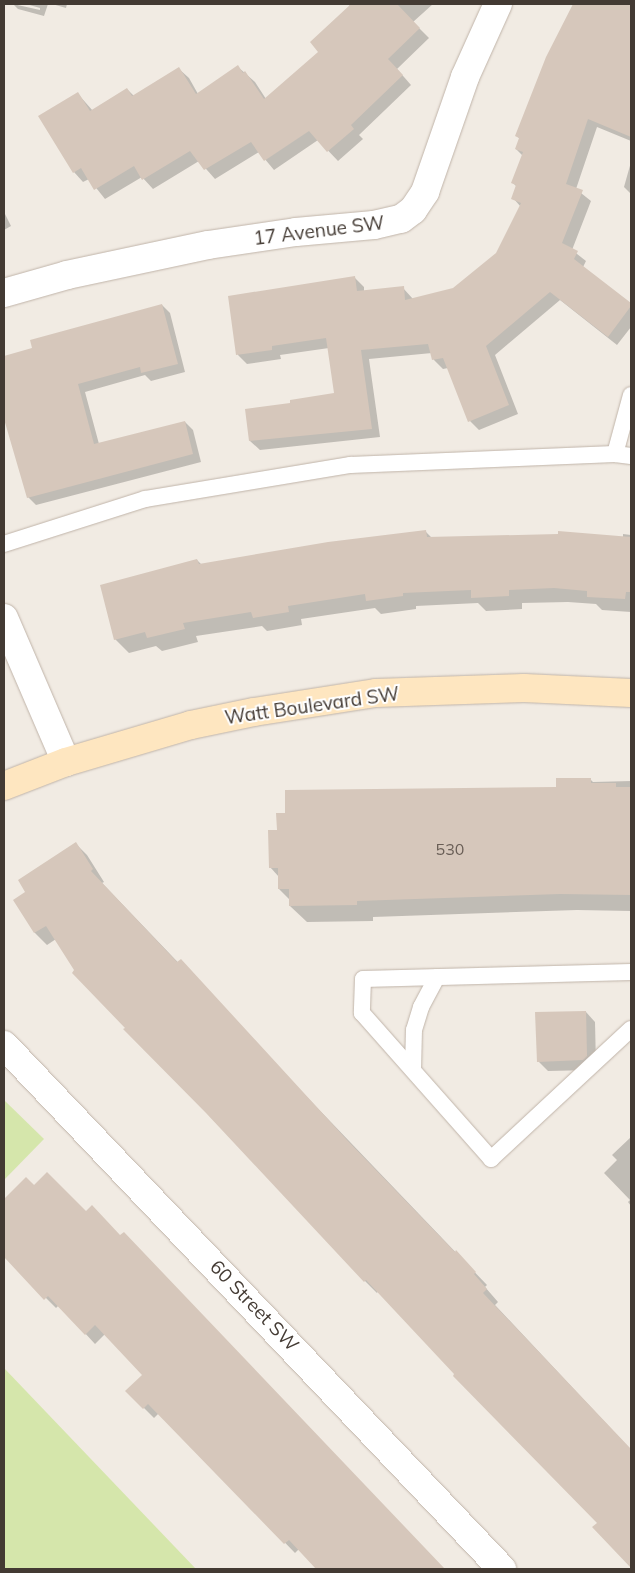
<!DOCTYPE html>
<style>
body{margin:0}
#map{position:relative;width:635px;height:1573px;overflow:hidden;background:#f1ebe3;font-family:Mulish,sans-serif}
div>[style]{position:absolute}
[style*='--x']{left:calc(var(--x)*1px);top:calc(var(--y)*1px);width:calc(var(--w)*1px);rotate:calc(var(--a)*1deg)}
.green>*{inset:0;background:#d5e6ab}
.shadow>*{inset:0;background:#0003}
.building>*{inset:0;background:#d6c7bb}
.roads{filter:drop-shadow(0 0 1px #c0b4a9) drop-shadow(0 0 1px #c0b4a9)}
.lane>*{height:16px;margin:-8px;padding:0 8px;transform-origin:8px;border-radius:8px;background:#fff}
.street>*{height:28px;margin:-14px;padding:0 14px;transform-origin:14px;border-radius:14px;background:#fff}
.secondary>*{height:28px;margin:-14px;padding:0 14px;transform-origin:14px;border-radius:14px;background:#fee6c0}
span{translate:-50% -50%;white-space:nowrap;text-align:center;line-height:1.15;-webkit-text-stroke:4px #fff;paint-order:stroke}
.number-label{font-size:16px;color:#685d55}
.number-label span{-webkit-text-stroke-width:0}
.street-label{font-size:19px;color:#433a33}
.frame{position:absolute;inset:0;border:5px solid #433a33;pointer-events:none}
</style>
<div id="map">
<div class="green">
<div style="clip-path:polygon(4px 1100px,44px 1139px,4px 1180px)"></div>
<div style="clip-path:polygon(4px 1368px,196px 1569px,4px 1569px)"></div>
</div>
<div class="shadow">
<div style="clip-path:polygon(13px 4px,40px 10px,40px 8px,26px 4px,48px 4px,44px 16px,18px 9px)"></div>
<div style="clip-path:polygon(52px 4px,67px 4px,66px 8px)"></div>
<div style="clip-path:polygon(348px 4px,433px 4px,413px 22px,429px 38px,397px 69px,411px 85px,359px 135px,363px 139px,338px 161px,318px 140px,274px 170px,259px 152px,215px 179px,199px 161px,153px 189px,142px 177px,105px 199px,89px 179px,83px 182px,74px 172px,78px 94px,93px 111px,127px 89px,134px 96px,179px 69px,189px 78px,198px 94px,238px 67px,255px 82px,266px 99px,320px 52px,350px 6px)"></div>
<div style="clip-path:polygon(576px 4px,631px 4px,631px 57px,614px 90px,626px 95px,631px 100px,631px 141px,597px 127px,576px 189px,591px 201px,572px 250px,586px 261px,583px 267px,631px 304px,631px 327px,617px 345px,560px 300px,495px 355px,518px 414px,479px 430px,470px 421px,448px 368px,443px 369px,434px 360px,432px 353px,369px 359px,380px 437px,260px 450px,250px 441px,246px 410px,292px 404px,335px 394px,329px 348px,280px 355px,281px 359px,247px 364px,238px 355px,229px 297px,355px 278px,364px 287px,364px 291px,403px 288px,413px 299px,454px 289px,497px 254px,521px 207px,513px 198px,517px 187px,513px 183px,523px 156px,516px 149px,520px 139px,517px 136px,547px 58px)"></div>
<div style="clip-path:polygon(631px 162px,631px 194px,624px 187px)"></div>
<div style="clip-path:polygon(4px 212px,11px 226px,4px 230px)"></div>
<div style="clip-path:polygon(162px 305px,170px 313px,185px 372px,151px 381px,145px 375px,85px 392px,99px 444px,185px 422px,193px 430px,201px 462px,36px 505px,28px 497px,4px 416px,4px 358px)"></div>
<div style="clip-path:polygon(426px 532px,432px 538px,623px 537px,623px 534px,631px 535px,631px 612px,602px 610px,596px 604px,568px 602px,522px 603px,522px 609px,486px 611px,478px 603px,416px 606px,416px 609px,381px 614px,375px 608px,301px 619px,302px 625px,267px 631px,262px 626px,196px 636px,198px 642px,162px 651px,156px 646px,129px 653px,115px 639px,197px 560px,202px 565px)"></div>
<div style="clip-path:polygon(590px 779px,593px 782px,631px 781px,631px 911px,577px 910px,373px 917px,373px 921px,307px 922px,290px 906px,290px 900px,279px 889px,279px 877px,270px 867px,278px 831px,557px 788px)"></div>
<div style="clip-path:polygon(75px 843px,87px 855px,104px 882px,102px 883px,487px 1285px,485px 1287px,498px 1302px,495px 1305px,631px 1450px,631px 1566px,594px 1527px,599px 1523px,378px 1291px,377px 1293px,365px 1281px,127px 1028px,76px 970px,56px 939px,47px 945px,35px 933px,15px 900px,27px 892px)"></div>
<div style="clip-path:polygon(586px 1012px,595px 1022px,596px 1066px,592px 1070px,548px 1071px,538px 1061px)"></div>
<div style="clip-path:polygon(631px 1137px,631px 1206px,628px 1202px,630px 1200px,604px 1173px,617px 1160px,612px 1155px)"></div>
<div style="clip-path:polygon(26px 1178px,443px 1568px,320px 1569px,299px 1549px,295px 1553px,159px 1413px,154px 1418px,127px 1391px,143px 1375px,105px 1334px,95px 1344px,59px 1305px,56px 1308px,4px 1256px,4px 1201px)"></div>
</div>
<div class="building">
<div style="clip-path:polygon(351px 4px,397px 4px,420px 28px,388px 59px,403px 75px,351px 125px,354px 129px,327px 152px,309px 131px,264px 161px,251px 142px,204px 170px,190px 151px,142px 180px,134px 166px,94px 190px,81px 168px,73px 173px,38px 116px,78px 92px,90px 111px,127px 88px,132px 96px,179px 67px,196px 94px,238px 65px,243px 73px,245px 71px,264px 99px,318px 52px,310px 42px)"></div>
<div style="clip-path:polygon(573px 4px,631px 4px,631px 137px,588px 119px,566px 184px,583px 190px,562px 243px,578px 251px,574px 259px,631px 303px,631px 306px,608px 337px,550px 292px,486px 346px,509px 405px,468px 422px,443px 358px,432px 360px,428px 344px,361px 350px,372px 429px,249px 441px,245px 409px,290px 403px,290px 400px,334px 393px,326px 338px,272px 346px,272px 350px,236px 355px,228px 296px,355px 276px,357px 291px,404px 286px,405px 300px,453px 288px,496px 253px,521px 203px,511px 199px,516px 185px,511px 183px,523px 152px,515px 149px,519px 138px,515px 136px,546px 57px)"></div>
<div style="clip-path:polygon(162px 304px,178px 364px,141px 373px,140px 367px,78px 384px,94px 444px,185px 421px,193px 454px,27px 498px,4px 419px,4px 356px,32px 348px,30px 340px)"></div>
<div style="clip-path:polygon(426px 530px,427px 537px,558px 534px,558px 531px,631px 537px,631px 592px,626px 592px,625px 599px,587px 597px,587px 591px,554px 588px,509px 590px,509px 596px,471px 598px,471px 590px,403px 593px,403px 596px,366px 601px,365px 594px,288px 606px,289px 612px,253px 618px,251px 612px,183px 623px,185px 629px,147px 638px,145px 632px,114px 640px,100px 585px,197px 559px,199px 564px,328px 542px)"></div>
<div style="clip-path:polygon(556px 778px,591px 778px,591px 783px,616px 783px,616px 787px,631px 787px,631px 895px,560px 894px,357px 901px,357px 905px,289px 906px,289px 889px,278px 889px,278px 868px,269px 868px,268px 830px,277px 830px,276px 813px,285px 813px,285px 790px,556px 787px)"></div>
<div style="clip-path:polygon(76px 842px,93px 869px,91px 871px,177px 962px,181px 959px,347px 1140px,455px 1252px,456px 1250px,476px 1272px,474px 1274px,487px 1289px,483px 1293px,631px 1449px,631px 1568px,592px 1527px,597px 1523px,453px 1376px,454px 1374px,366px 1280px,364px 1282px,206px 1113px,123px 1029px,125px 1028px,72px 973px,74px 970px,46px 926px,34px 933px,13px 900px,25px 892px,18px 880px)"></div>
<div style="clip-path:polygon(586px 1011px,587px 1056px,583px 1060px,537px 1062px,535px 1012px)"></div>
<div style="clip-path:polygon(47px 1172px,86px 1211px,92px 1205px,120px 1235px,124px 1232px,445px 1569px,316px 1569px,289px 1540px,284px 1544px,148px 1404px,143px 1409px,125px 1391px,142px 1375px,95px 1325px,85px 1335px,48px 1296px,44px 1300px,4px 1257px,4px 1199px,26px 1177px,34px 1185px)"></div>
</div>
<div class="roads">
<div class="lane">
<div style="--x:615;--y:454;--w:61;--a:-74.8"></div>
<div style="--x:4;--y:544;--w:148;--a:-17.7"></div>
<div style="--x:145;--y:499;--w:208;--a:-9.4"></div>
<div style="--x:350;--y:465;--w:265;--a:-2.4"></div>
<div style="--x:615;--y:454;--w:16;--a:7"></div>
<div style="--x:631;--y:972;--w:268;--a:178.5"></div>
<div style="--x:363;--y:979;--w:34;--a:92"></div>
<div style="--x:362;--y:1013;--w:195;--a:48.5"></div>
<div style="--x:491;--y:1159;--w:191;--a:-42.9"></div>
<div style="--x:413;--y:1070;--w:40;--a:-88.6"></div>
<div style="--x:414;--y:1030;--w:24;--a:-73"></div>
<div style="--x:421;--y:1007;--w:34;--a:-62"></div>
</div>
<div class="street">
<div style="--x:4;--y:293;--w:66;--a:-15.9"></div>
<div style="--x:67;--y:275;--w:144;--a:-12"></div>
<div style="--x:208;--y:245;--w:89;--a:-8.4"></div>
<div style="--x:296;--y:232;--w:78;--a:-5.1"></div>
<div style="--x:374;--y:225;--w:28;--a:-13"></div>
<div style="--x:401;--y:219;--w:15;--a:-37"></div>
<div style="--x:413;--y:210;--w:22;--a:-56"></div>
<div style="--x:425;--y:192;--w:122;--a:-70.8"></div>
<div style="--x:465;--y:77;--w:80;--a:-65.7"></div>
<div style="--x:4;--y:618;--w:157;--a:66.7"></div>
<div style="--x:4;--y:1045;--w:723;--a:46.46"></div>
</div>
<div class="secondary">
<div style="--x:4;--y:786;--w:66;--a:-21.2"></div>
<div style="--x:66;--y:762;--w:130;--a:-16.5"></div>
<div style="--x:191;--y:725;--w:64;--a:-11.7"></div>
<div style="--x:254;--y:712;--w:123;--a:-8.9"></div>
<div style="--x:376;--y:693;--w:148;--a:-1.9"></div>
<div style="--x:524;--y:688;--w:107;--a:2.7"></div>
</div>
</div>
<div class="number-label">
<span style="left:450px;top:849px">530</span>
</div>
<div class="street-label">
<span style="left:319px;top:231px;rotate:-7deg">17 Avenue SW</span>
<span style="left:312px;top:706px;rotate:-8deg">Watt Boulevard SW</span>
<span style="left:254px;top:1306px;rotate:46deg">60 Street SW</span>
</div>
<div class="frame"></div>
</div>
